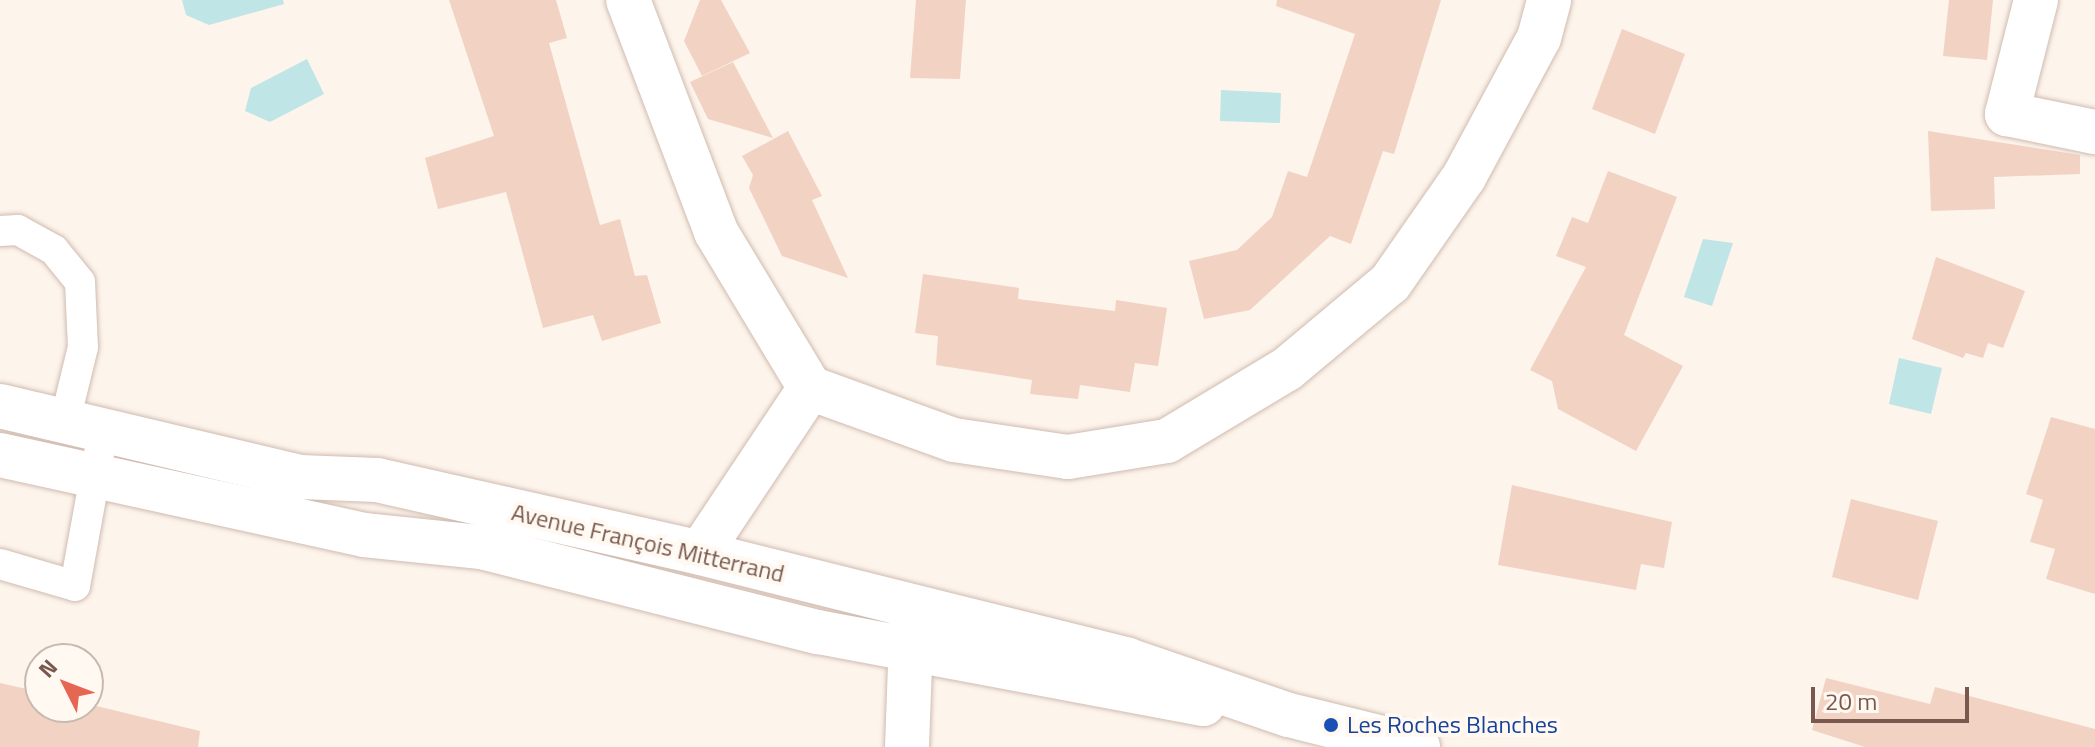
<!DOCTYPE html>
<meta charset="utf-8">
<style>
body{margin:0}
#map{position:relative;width:2095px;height:747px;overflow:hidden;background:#fdf4eb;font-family:"Titillium Web",sans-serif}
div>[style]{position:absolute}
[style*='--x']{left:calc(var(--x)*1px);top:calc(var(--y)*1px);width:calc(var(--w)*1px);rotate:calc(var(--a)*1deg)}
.water>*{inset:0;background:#bfe5e7}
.building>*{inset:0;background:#f2d2c3}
.roads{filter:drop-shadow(0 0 2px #d0bbb0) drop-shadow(0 0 2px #d0bbb0)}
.service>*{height:30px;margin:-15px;padding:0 15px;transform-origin:15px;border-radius:15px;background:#fff}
.minor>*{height:44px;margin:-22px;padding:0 22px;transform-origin:22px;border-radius:22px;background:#fff}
.secondary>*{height:44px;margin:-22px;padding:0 22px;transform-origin:22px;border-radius:22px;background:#fff}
.dots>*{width:22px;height:22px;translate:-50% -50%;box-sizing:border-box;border:4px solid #fff9f2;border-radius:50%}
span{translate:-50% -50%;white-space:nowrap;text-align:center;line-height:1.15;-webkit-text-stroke:8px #fff9f2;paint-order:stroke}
.street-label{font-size:24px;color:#79594d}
.transit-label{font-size:24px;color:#164399}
.left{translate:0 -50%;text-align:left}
.north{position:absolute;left:24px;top:643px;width:80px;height:80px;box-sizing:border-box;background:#fff9f2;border:2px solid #c9b9b0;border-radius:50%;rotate:312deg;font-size:22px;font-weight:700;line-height:32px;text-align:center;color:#79594d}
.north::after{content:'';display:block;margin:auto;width:28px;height:36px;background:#e56652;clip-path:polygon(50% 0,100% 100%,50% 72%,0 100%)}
.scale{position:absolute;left:1811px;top:687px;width:158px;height:36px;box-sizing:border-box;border:4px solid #79594d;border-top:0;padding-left:10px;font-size:24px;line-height:28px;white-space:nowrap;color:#79594d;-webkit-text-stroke:6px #fff9f2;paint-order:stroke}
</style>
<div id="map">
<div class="water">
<div style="clip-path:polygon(182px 0,283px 0,284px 4px,209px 25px,186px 15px)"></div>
<div style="clip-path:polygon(307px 59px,324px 94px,270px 122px,245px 111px,251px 88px)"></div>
<div style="clip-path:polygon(1221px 90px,1281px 93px,1280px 123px,1220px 121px)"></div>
<div style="clip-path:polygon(1703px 239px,1733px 243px,1712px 306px,1684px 297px)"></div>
<div style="clip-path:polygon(1899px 358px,1942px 368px,1931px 414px,1889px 404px)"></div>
</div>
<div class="building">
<div style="clip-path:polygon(449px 0,556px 0,567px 38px,549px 43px,600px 225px,620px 219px,635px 276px,647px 275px,661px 323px,602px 341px,593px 315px,543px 328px,506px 192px,438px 209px,425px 158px,494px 136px)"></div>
<div style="clip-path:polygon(700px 0,721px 0,750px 53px,702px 76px,684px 41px)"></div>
<div style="clip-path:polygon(916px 0,966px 0,960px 79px,910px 78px)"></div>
<div style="clip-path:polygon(1277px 0,1441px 0,1394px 154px,1383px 151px,1351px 244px,1330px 236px,1250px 310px,1204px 319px,1189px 261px,1237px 250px,1272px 217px,1288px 171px,1307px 177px,1355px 34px,1276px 6px)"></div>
<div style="clip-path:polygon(1949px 0,1993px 0,1987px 60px,1943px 56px)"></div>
<div style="clip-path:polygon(1622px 29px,1685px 54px,1655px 134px,1592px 109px)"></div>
<div style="clip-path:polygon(733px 62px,773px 138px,708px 119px,690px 82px)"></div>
<div style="clip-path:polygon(788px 131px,822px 196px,812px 200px,848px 278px,782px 256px,749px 188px,753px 175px,742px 156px)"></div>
<div style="clip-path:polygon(1928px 131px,2080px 155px,2080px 174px,1994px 177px,1995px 209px,1931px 211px)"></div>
<div style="clip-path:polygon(1608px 171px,1677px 197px,1624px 335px,1683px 366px,1636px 451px,1558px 409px,1552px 381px,1530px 370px,1586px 267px,1556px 256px,1572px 217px,1588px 223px)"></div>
<div style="clip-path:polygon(1936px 257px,2025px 291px,2003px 348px,1988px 343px,1983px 358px,1966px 353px,1963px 358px,1912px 339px)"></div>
<div style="clip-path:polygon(923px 274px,1019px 288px,1018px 299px,1115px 311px,1116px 300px,1167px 308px,1158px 366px,1135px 363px,1130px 392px,1080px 385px,1078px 399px,1030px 394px,1032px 380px,936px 365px,938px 336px,915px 333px)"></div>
<div style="clip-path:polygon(2051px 417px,2095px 429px,2095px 594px,2046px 579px,2055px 549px,2030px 542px,2043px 500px,2026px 494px)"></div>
<div style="clip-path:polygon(1512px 485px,1672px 522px,1664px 568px,1641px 564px,1636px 590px,1498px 565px)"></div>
<div style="clip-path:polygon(1851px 499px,1938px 521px,1918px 600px,1832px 577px)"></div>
<div style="clip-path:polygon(1826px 678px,1930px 704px,1935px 687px,2095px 729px,2095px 747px,1865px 747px,1812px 730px)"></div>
<div style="clip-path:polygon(0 683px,40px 692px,40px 707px,88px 704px,200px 731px,198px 747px,0 747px)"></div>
</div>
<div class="roads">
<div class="service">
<div style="--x:0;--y:231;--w:18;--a:-3"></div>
<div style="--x:18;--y:230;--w:41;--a:29.1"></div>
<div style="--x:54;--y:250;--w:41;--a:50.9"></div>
<div style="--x:80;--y:282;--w:65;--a:87.4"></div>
<div style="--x:83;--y:347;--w:72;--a:103.7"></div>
<div style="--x:0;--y:564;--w:78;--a:16.3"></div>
<div style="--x:75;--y:586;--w:163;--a:-79.7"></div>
</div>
<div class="minor">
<div style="--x:628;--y:0;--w:248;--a:69.2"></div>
<div style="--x:716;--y:232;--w:182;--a:58.9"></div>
<div style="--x:810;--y:388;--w:198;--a:123.7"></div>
<div style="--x:2036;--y:0;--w:118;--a:104.3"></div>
<div style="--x:2007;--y:114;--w:90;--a:11.6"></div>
<div style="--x:810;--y:388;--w:153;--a:19.9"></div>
<div style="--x:954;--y:440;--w:115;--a:8.5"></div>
<div style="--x:1068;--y:457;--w:100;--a:-9.2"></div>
<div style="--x:1167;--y:441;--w:140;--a:-31"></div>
<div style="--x:1287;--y:369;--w:134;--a:-39.9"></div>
<div style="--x:1390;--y:283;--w:129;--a:-55.1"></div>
<div style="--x:1464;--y:177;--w:158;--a:-61.7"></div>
<div style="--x:1539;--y:38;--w:39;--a:-75"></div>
<div style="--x:907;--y:747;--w:137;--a:-87.9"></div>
</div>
<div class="secondary">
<div style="--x:0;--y:406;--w:308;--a:13.3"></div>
<div style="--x:300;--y:477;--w:77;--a:2.2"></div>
<div style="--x:377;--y:480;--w:331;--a:12.7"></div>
<div style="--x:700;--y:553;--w:441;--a:14"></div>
<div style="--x:1128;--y:660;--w:170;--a:18.9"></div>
<div style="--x:1289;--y:715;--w:133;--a:13.9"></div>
<div style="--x:0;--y:455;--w:373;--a:12.4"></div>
<div style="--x:364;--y:535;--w:118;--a:5.9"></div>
<div style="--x:481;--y:547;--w:348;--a:14.2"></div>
<div style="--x:818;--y:632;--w:392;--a:10.6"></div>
</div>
</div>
<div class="dots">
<div style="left:1331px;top:725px;background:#1a4fb4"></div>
</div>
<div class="street-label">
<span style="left:648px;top:543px;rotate:13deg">Avenue François Mitterrand</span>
</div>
<div class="transit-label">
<span class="left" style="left:1347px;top:725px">Les Roches Blanches</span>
</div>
<div class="north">N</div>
<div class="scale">20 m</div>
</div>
